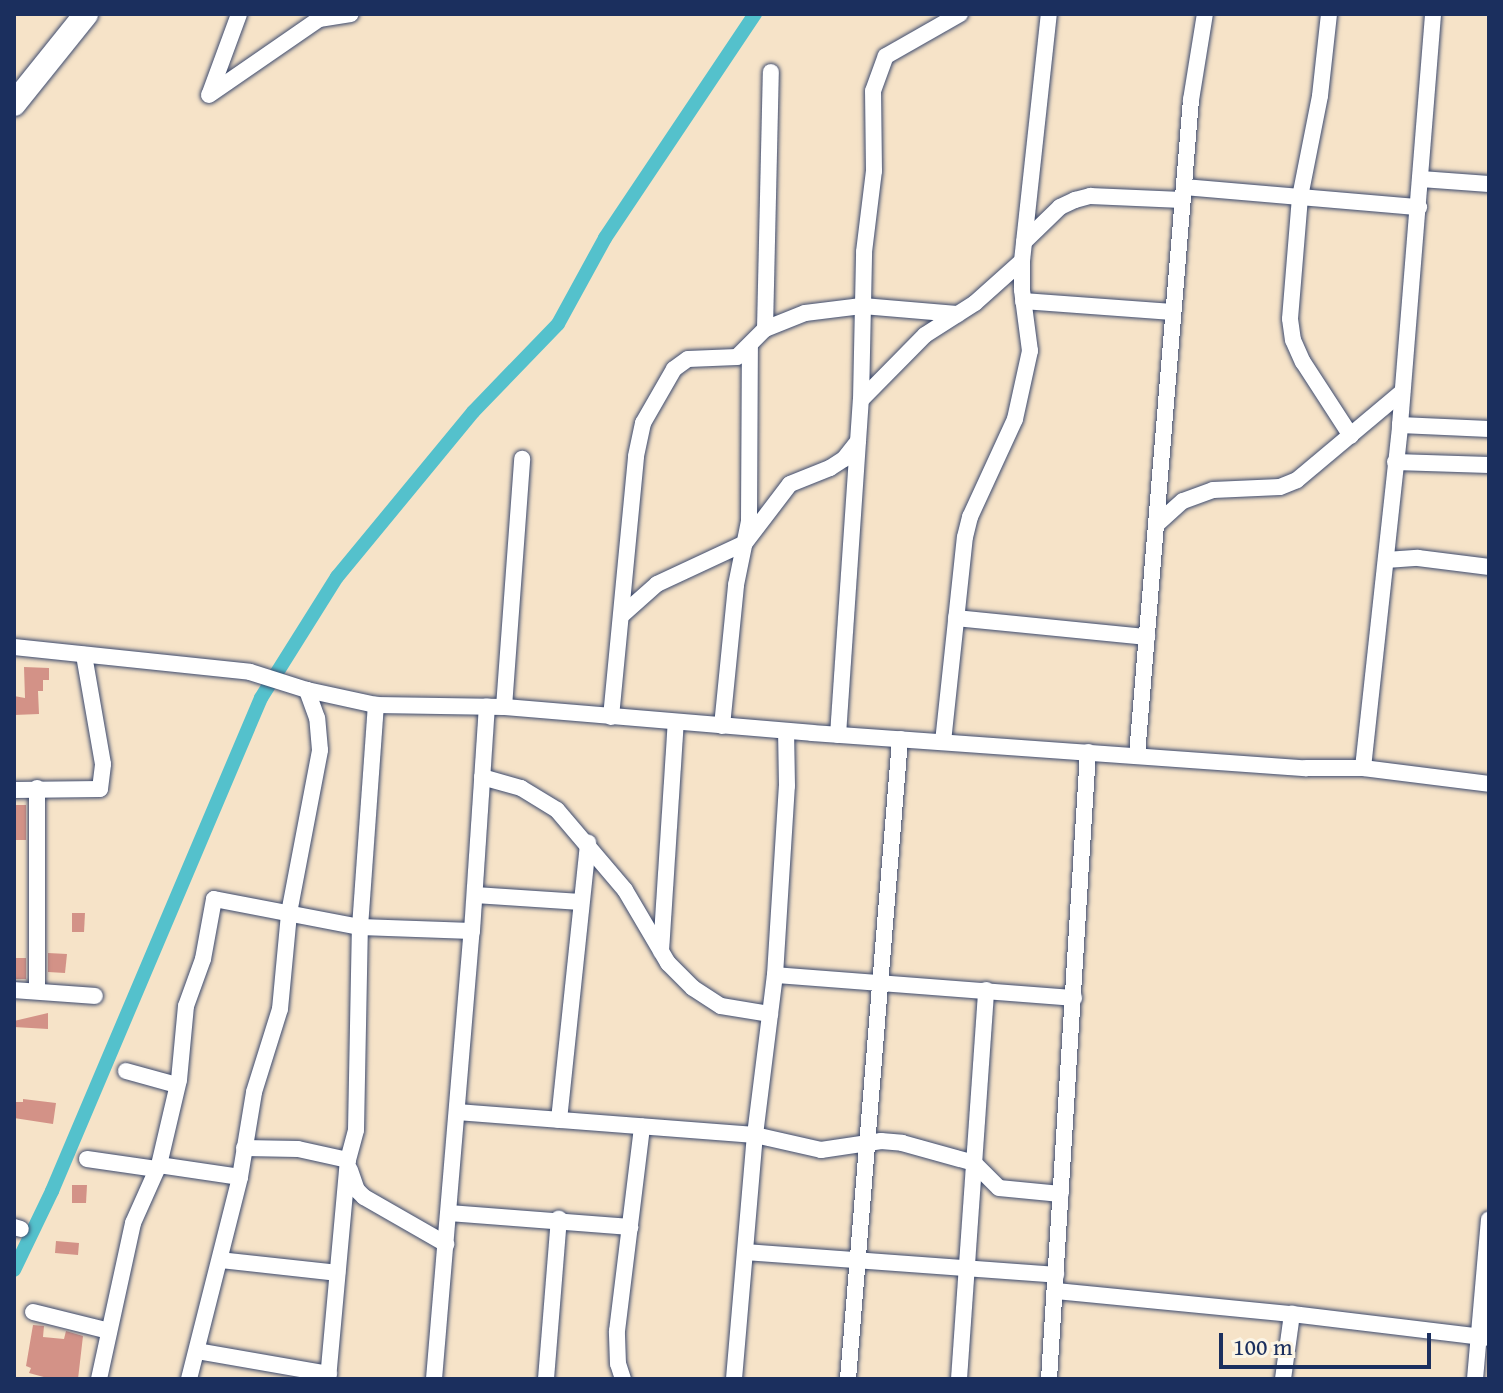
<!DOCTYPE html>
<style>
body{margin:0}
#map{position:relative;width:1503px;height:1393px;overflow:hidden;background:#f6e3c8;font-family:"Gentium Book Plus",serif}
div>[style]{position:absolute}
[style*='--x']{left:calc(var(--x)*1px);top:calc(var(--y)*1px);width:calc(var(--w)*1px);rotate:calc(var(--a)*1deg)}
.canal>*{height:14px;margin:-7px;padding:0 7px;transform-origin:7px;border-radius:7px;background:#54c1cc}
.building>*{inset:0;background:#d39287}
.roads{filter:drop-shadow(0 0 2px #3c4a6e) drop-shadow(0 0 2px #3c4a6e)}
.minor>*{height:16px;margin:-8px;padding:0 8px;transform-origin:8px;border-radius:8px;background:#fff}
.highway>*{height:24px;margin:-12px;padding:0 12px;transform-origin:12px;border-radius:12px;background:#fff}
span{translate:-50% -50%;white-space:nowrap;text-align:center;line-height:1.15;-webkit-text-stroke:7px #fcf5e5;paint-order:stroke}
.frame{position:absolute;inset:0;border:16px solid #1b2f5e;pointer-events:none}
.scale{position:absolute;left:1219px;top:1333px;width:212px;height:36px;box-sizing:border-box;border:4px solid #1b2f5e;border-top:0;padding-left:10px;font-size:24px;line-height:28px;white-space:nowrap;color:#1b2f5e;-webkit-text-stroke:6px #fcf5e5;paint-order:stroke}
</style>
<div id="map">
<div class="canal">
<div style="--x:14;--y:1270;--w:88;--a:-64.3"></div>
<div style="--x:52;--y:1191;--w:535;--a:-67.03"></div>
<div style="--x:261;--y:698;--w:143;--a:-57.9"></div>
<div style="--x:337;--y:577;--w:214;--a:-50.5"></div>
<div style="--x:473;--y:412;--w:122;--a:-46"></div>
<div style="--x:558;--y:324;--w:98;--a:-61.3"></div>
<div style="--x:605;--y:238;--w:270;--a:-56.2"></div>
</div>
<div class="building">
<div style="clip-path:polygon(24px 667px,49px 668px,49px 680px,43px 680px,43px 691px,38px 691px,39px 714px,14px 715px,14px 696px,25px 698px)"></div>
<div style="clip-path:polygon(14px 805px,26px 805px,26px 840px,14px 840px)"></div>
<div style="clip-path:polygon(72px 913px,85px 913px,84px 932px,72px 932px)"></div>
<div style="clip-path:polygon(48px 953px,67px 954px,65px 973px,48px 972px)"></div>
<div style="clip-path:polygon(14px 958px,26px 958px,26px 979px,14px 979px)"></div>
<div style="clip-path:polygon(48px 1013px,48px 1029px,14px 1027px,14px 1021px)"></div>
<div style="clip-path:polygon(23px 1099px,56px 1103px,53px 1124px,14px 1118px,14px 1102px,23px 1102px)"></div>
<div style="clip-path:polygon(72px 1185px,87px 1185px,86px 1203px,72px 1203px)"></div>
<div style="clip-path:polygon(56px 1241px,79px 1243px,78px 1255px,55px 1253px)"></div>
<div style="clip-path:polygon(33px 1325px,44px 1326px,43px 1337px,64px 1339px,66px 1331px,83px 1336px,78px 1379px,51px 1379px,29px 1373px,31px 1368px,26px 1366px)"></div>
</div>
<div class="roads">
<div class="minor">
<div style="--x:1329;--y:14;--w:82;--a:96.3"></div>
<div style="--x:1320;--y:96;--w:103;--a:101.2"></div>
<div style="--x:1300;--y:197;--w:122;--a:94.7"></div>
<div style="--x:1290;--y:319;--w:21;--a:82"></div>
<div style="--x:1293;--y:340;--w:24;--a:66"></div>
<div style="--x:1303;--y:362;--w:88;--a:57"></div>
<div style="--x:210;--y:93;--w:84;--a:-69.8"></div>
<div style="--x:209;--y:95;--w:134;--a:-34.6"></div>
<div style="--x:319;--y:19;--w:32;--a:-9"></div>
<div style="--x:1421;--y:179;--w:68;--a:4.2"></div>
<div style="--x:1184;--y:187;--w:236;--a:4.9"></div>
<div style="--x:1024;--y:242;--w:50;--a:-44.2"></div>
<div style="--x:1060;--y:207;--w:17;--a:-25"></div>
<div style="--x:1075;--y:200;--w:16;--a:-15"></div>
<div style="--x:1090;--y:196;--w:92;--a:2.5"></div>
<div style="--x:1023;--y:301;--w:150;--a:4.2"></div>
<div style="--x:765;--y:329;--w:257;--a:-88.7"></div>
<div style="--x:861;--y:400;--w:91;--a:-45.4"></div>
<div style="--x:925;--y:335;--w:59;--a:-32.6"></div>
<div style="--x:975;--y:303;--w:63;--a:-41.8"></div>
<div style="--x:1400;--y:425;--w:89;--a:2.6"></div>
<div style="--x:1395;--y:462;--w:94;--a:1.8"></div>
<div style="--x:1156;--y:525;--w:36;--a:-42"></div>
<div style="--x:1183;--y:501;--w:32;--a:-20"></div>
<div style="--x:1213;--y:490;--w:67;--a:-2.6"></div>
<div style="--x:1280;--y:487;--w:18;--a:-22"></div>
<div style="--x:1297;--y:480;--w:137;--a:-40"></div>
<div style="--x:1386;--y:560;--w:32;--a:-4"></div>
<div style="--x:1418;--y:558;--w:72;--a:7.2"></div>
<div style="--x:621;--y:616;--w:48;--a:-41.6"></div>
<div style="--x:657;--y:584;--w:97;--a:-25"></div>
<div style="--x:745;--y:543;--w:74;--a:-52.7"></div>
<div style="--x:790;--y:484;--w:43;--a:-21.8"></div>
<div style="--x:830;--y:468;--w:17;--a:-33"></div>
<div style="--x:844;--y:459;--w:23;--a:-52"></div>
<div style="--x:956;--y:618;--w:192;--a:5.7"></div>
<div style="--x:14;--y:647;--w:237;--a:6"></div>
<div style="--x:250;--y:672;--w:60;--a:17.5"></div>
<div style="--x:307;--y:690;--w:71;--a:12.3"></div>
<div style="--x:376;--y:705;--w:128;--a:0.9"></div>
<div style="--x:504;--y:707;--w:309;--a:4.8"></div>
<div style="--x:812;--y:733;--w:495;--a:4.1"></div>
<div style="--x:1306;--y:768;--w:57;--a:0"></div>
<div style="--x:1363;--y:768;--w:127;--a:7.2"></div>
<div style="--x:504;--y:707;--w:249;--a:-85.8"></div>
<div style="--x:611;--y:717;--w:262;--a:-84.5"></div>
<div style="--x:636;--y:456;--w:34;--a:-78"></div>
<div style="--x:643;--y:423;--w:62;--a:-60.1"></div>
<div style="--x:674;--y:369;--w:17;--a:-36"></div>
<div style="--x:688;--y:359;--w:49;--a:-2.3"></div>
<div style="--x:737;--y:357;--w:40;--a:-45"></div>
<div style="--x:765;--y:329;--w:43;--a:-21.8"></div>
<div style="--x:805;--y:313;--w:57;--a:-7"></div>
<div style="--x:862;--y:306;--w:96;--a:4.8"></div>
<div style="--x:722;--y:726;--w:142;--a:-84.3"></div>
<div style="--x:736;--y:585;--w:65;--a:-78.5"></div>
<div style="--x:749;--y:521;--w:174;--a:-89.7"></div>
<div style="--x:838;--y:735;--w:336;--a:-86.1"></div>
<div style="--x:861;--y:400;--w:148;--a:-88.8"></div>
<div style="--x:864;--y:252;--w:82;--a:-83"></div>
<div style="--x:874;--y:171;--w:80;--a:-90.7"></div>
<div style="--x:873;--y:91;--w:37;--a:-70"></div>
<div style="--x:886;--y:56;--w:85;--a:-29.6"></div>
<div style="--x:943;--y:742;--w:206;--a:-83.9"></div>
<div style="--x:965;--y:537;--w:21;--a:-76"></div>
<div style="--x:970;--y:517;--w:108;--a:-65.3"></div>
<div style="--x:1015;--y:419;--w:70;--a:-77.6"></div>
<div style="--x:1030;--y:351;--w:62;--a:-97.5"></div>
<div style="--x:1022;--y:290;--w:29;--a:-90"></div>
<div style="--x:1022;--y:261;--w:248;--a:-83.8"></div>
<div style="--x:1137;--y:755;--w:657;--a:-85.29"></div>
<div style="--x:1191;--y:100;--w:87;--a:-80.8"></div>
<div style="--x:1363;--y:768;--w:345;--a:-83.8"></div>
<div style="--x:1400;--y:425;--w:412;--a:-85.4"></div>
<div style="--x:482;--y:777;--w:41;--a:15.8"></div>
<div style="--x:521;--y:788;--w:42;--a:31.4"></div>
<div style="--x:557;--y:810;--w:105;--a:49.6"></div>
<div style="--x:625;--y:890;--w:85;--a:59.5"></div>
<div style="--x:668;--y:963;--w:35;--a:45"></div>
<div style="--x:693;--y:988;--w:33;--a:33"></div>
<div style="--x:721;--y:1006;--w:50;--a:9.3"></div>
<div style="--x:37;--y:788;--w:203;--a:90"></div>
<div style="--x:14;--y:790;--w:86;--a:-0.7"></div>
<div style="--x:100;--y:789;--w:25;--a:-83"></div>
<div style="--x:103;--y:764;--w:111;--a:-99.9"></div>
<div style="--x:475;--y:895;--w:106;--a:3.8"></div>
<div style="--x:661;--y:951;--w:229;--a:-86.3"></div>
<div style="--x:775;--y:975;--w:300;--a:4.4"></div>
<div style="--x:14;--y:990;--w:81;--a:4.2"></div>
<div style="--x:126;--y:1071;--w:53;--a:15.4"></div>
<div style="--x:457;--y:1112;--w:299;--a:4.4"></div>
<div style="--x:755;--y:1135;--w:68;--a:12.8"></div>
<div style="--x:821;--y:1150;--w:61;--a:-8.5"></div>
<div style="--x:881;--y:1141;--w:21;--a:5"></div>
<div style="--x:902;--y:1143;--w:75;--a:15.5"></div>
<div style="--x:974;--y:1163;--w:35;--a:45"></div>
<div style="--x:999;--y:1188;--w:62;--a:5.5"></div>
<div style="--x:559;--y:1120;--w:279;--a:-84"></div>
<div style="--x:244;--y:1148;--w:54;--a:1.1"></div>
<div style="--x:298;--y:1149;--w:51;--a:12.4"></div>
<div style="--x:87;--y:1159;--w:70;--a:8.2"></div>
<div style="--x:159;--y:1165;--w:82;--a:8.4"></div>
<div style="--x:350;--y:1170;--w:21;--a:71"></div>
<div style="--x:357;--y:1190;--w:10;--a:45"></div>
<div style="--x:364;--y:1197;--w:95;--a:29.8"></div>
<div style="--x:449;--y:1213;--w:182;--a:4.4"></div>
<div style="--x:14;--y:1227;--w:7;--a:16"></div>
<div style="--x:746;--y:1252;--w:311;--a:4.2"></div>
<div style="--x:220;--y:1260;--w:118;--a:6.3"></div>
<div style="--x:1056;--y:1291;--w:237;--a:5.6"></div>
<div style="--x:1292;--y:1314;--w:198;--a:6.9"></div>
<div style="--x:33;--y:1312;--w:78;--a:14"></div>
<div style="--x:197;--y:1351;--w:134;--a:9.9"></div>
<div style="--x:99;--y:1379;--w:160;--a:-77.7"></div>
<div style="--x:133;--y:1223;--w:64;--a:-65.9"></div>
<div style="--x:159;--y:1165;--w:87;--a:-76.8"></div>
<div style="--x:179;--y:1080;--w:74;--a:-84.6"></div>
<div style="--x:186;--y:1006;--w:50;--a:-70.1"></div>
<div style="--x:203;--y:959;--w:61;--a:-79.6"></div>
<div style="--x:214;--y:899;--w:149;--a:10.9"></div>
<div style="--x:360;--y:927;--w:112;--a:2"></div>
<div style="--x:189;--y:1379;--w:208;--a:-75.8"></div>
<div style="--x:240;--y:1177;--w:86;--a:-80.6"></div>
<div style="--x:254;--y:1092;--w:87;--a:-72.6"></div>
<div style="--x:280;--y:1009;--w:96;--a:-84.6"></div>
<div style="--x:289;--y:913;--w:166;--a:-79.2"></div>
<div style="--x:320;--y:750;--w:32;--a:-95"></div>
<div style="--x:317;--y:718;--w:30;--a:-110"></div>
<div style="--x:328;--y:1379;--w:220;--a:-84.8"></div>
<div style="--x:348;--y:1160;--w:31;--a:-75"></div>
<div style="--x:356;--y:1130;--w:203;--a:-88.9"></div>
<div style="--x:360;--y:927;--w:223;--a:-85.9"></div>
<div style="--x:434;--y:1379;--w:450;--a:-85.2"></div>
<div style="--x:472;--y:931;--w:225;--a:-86.2"></div>
<div style="--x:546;--y:1379;--w:161;--a:-85.4"></div>
<div style="--x:623;--y:1379;--w:16;--a:-108"></div>
<div style="--x:618;--y:1364;--w:33;--a:-92"></div>
<div style="--x:617;--y:1331;--w:206;--a:-83"></div>
<div style="--x:734;--y:1379;--w:245;--a:-85.1"></div>
<div style="--x:755;--y:1135;--w:161;--a:-82.9"></div>
<div style="--x:775;--y:975;--w:189;--a:-86.4"></div>
<div style="--x:787;--y:786;--w:55;--a:-91"></div>
<div style="--x:848;--y:1379;--w:642;--a:-85.35"></div>
<div style="--x:959;--y:1379;--w:390;--a:-86"></div>
<div style="--x:1049;--y:1379;--w:628;--a:-86.44"></div>
<div style="--x:1283;--y:1379;--w:66;--a:-82.1"></div>
<div style="--x:1475;--y:1379;--w:160;--a:-85"></div>
</div>
<div class="highway">
<div style="--x:14;--y:104;--w:115;--a:-51.3"></div>
</div>
</div>
<div class="frame"></div>
<div class="scale">100 m</div>
</div>
